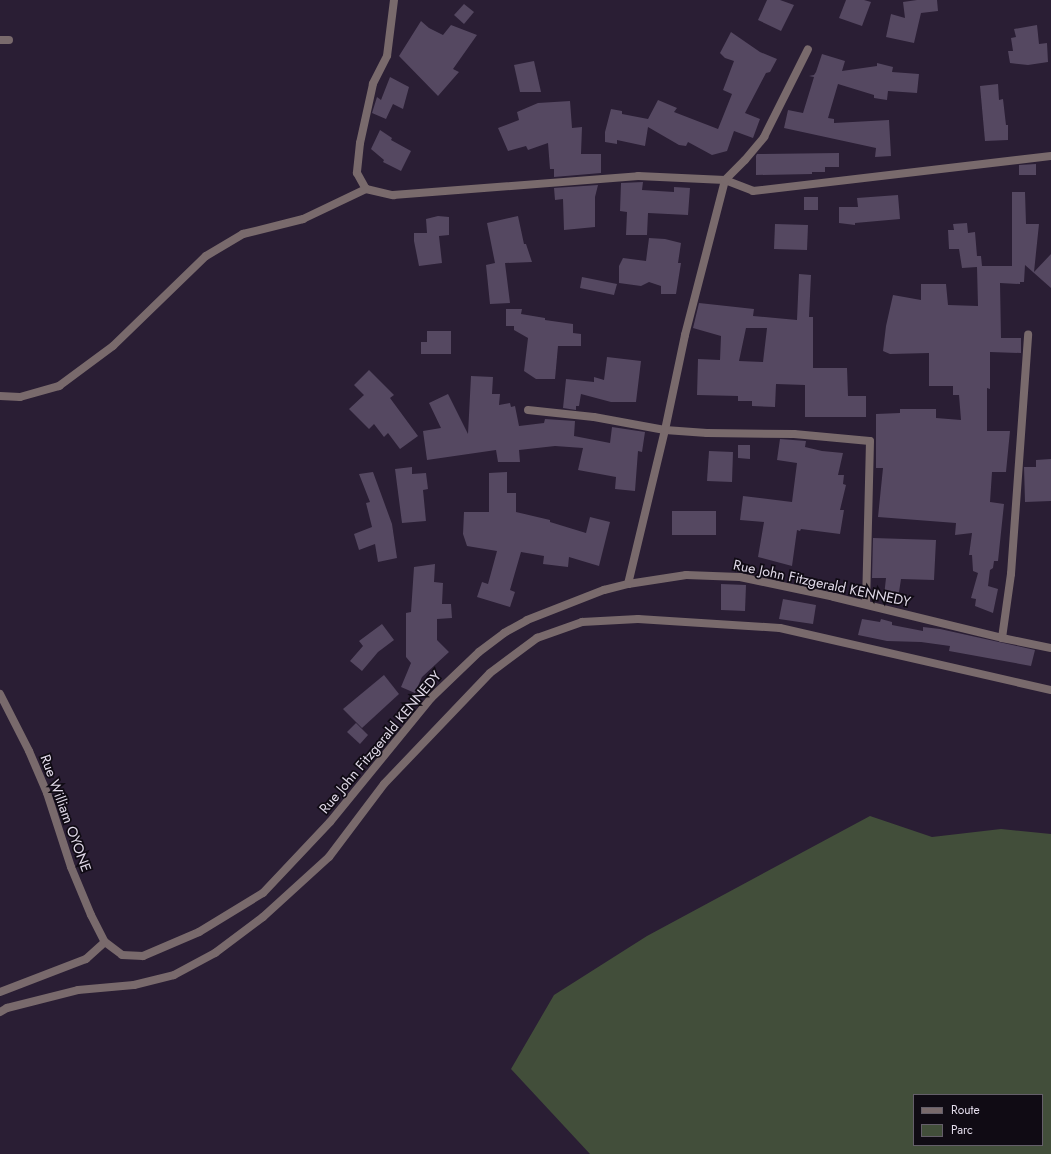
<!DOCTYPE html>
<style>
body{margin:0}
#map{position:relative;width:1051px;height:1154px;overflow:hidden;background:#2a1e34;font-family:Jost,sans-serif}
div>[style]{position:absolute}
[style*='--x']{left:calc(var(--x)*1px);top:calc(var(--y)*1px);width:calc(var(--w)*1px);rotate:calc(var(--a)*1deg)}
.green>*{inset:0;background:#424e3a}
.building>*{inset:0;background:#554861}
.minor>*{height:8px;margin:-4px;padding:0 4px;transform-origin:4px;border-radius:4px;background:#796a6c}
.tertiary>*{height:8px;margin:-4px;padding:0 4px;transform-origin:4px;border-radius:4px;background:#796a6c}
span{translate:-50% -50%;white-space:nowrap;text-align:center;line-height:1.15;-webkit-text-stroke:3.5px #100b14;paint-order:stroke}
.street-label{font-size:14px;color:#e1dae9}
.legend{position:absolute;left:913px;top:1094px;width:130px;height:52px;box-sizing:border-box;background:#100b14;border:1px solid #645e69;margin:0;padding:5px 7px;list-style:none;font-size:12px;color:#e1dae9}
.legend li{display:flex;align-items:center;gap:8px;height:20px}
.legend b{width:20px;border:1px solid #645e69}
</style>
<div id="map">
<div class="green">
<div style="clip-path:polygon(evenodd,870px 816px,932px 837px,1001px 829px,1051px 834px,1051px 1154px,590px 1154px,511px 1069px,554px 995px,647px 936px,870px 816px,914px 1095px,1042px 1095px,1042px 1145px,914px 1145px,914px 1095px)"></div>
</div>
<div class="building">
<div style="clip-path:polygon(767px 0,780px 0,794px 5px,781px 31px,758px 20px)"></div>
<div style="clip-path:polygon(846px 0,864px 0,871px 2px,862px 26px,839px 18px)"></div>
<div style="clip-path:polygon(917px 0,937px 0,938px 11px,921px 13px,914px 43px,886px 37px,891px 14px,905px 18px,903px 2px)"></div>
<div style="clip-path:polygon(464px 4px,474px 12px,464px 24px,454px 15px)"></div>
<div style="clip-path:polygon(421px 21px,429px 28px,443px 35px,451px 25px,477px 35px,453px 69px,459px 72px,438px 96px,399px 56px)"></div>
<div style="clip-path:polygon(1037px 25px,1039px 44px,1047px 43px,1048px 62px,1028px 65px,1010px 63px,1008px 51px,1013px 51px,1011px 38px,1016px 37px,1014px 29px)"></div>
<div style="clip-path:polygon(731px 32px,760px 52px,777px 59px,770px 72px,766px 73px,745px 113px,760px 119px,753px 138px,734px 131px,727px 151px,712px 155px,688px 142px,686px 146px,679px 145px,648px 127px,645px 146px,617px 140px,617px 144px,605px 142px,605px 132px,611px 109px,622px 111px,622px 114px,648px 119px,658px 100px,677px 108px,674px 112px,718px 129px,732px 94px,723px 90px,734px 61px,725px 58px,720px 53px)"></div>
<div style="clip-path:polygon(822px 54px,845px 61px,842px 71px,877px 66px,877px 63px,893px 67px,892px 72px,919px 74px,917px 93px,888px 91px,887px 100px,874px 98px,874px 95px,838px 84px,828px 118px,834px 119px,834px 123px,889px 120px,891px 156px,875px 157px,876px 148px,784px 128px,788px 110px,803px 113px,814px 77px,809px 76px,814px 75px,816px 72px)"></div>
<div style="clip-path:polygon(534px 61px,541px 92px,520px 92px,514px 65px)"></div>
<div style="clip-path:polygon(390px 77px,409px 87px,403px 109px,393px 104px,386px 119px,372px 113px,377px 97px,381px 100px)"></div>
<div style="clip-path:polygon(998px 84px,999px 100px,1003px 99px,1006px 125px,1008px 125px,1008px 140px,985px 141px,980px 86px)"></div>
<div style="clip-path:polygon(570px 101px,572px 128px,582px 127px,581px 154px,601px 154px,601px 173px,554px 177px,554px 169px,550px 169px,548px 143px,528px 150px,526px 146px,508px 151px,498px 128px,519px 120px,517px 112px,538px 103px)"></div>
<div style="clip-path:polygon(380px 130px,392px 138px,391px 140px,411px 151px,401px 171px,383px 162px,384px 160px,371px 149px)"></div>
<div style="clip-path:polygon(839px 153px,839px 167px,825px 167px,825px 172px,812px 172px,812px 174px,756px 175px,756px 156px,757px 154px)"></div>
<div style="clip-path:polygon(1036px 164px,1036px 175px,1019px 175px,1019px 165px)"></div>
<div style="clip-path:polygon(643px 182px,642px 190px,674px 192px,674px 187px,690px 188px,688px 215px,648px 213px,647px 235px,626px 235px,627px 212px,620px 211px,621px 183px)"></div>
<div style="clip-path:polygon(598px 185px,595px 197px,595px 227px,564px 230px,563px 199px,555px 200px,554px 188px)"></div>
<div style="clip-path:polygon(1012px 192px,1025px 192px,1026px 224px,1039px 224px,1034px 272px,1051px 254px,1051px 288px,1025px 265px,1024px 282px,1020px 282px,1020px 284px,1000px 283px,1001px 338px,1021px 338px,1021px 353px,990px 352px,990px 389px,987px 388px,987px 431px,1010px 431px,1006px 472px,992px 472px,990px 502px,1004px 504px,998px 561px,994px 561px,993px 568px,990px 570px,988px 586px,998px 589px,993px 613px,975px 606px,976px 599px,971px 598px,978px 573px,973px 571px,972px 555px,969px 555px,972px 533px,955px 535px,956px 523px,878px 517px,883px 468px,876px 468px,876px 414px,900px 413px,900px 409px,936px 409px,936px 418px,961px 420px,959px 395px,953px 395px,953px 386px,929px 386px,929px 353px,890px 354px,883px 351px,886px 326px,893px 295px,921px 300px,921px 284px,946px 284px,948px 305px,978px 306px,977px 267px,962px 268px,959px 249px,949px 249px,948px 230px,954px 230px,953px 224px,967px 223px,968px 233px,975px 232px,977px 256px,981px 256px,982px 266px,1012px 266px)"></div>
<div style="clip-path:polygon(898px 195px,900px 219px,855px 223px,855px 225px,839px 223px,839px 207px,858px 207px,857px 198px)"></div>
<div style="clip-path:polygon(804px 197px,818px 197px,818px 210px,804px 210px)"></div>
<div style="clip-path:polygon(438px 216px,449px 217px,449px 235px,439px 236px,442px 263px,419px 266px,414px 241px,414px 233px,427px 233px,426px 219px)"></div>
<div style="clip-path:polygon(518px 216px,524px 244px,526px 244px,532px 262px,505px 263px,510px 303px,490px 304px,486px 265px,495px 263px,487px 223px)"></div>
<div style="clip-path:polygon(775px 224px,808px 225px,807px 250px,774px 249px)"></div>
<div style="clip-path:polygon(649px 238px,665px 239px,681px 243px,678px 263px,681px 263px,676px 294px,661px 294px,661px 286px,649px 282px,641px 286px,619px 283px,619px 266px,623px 258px,646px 261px)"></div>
<div style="clip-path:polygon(evenodd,799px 274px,811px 275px,809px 317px,813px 317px,813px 368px,847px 368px,848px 396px,866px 396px,866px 417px,805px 417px,805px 385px,776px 384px,775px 407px,752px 406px,752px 401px,738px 401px,738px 396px,697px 395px,698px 359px,720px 360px,721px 336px,693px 328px,699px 303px,754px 309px,753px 316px,797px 320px,799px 274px,746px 328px,767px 328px,763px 362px,739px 361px,746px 328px)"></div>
<div style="clip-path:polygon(582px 277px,617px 284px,614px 295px,580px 288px)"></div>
<div style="clip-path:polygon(506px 309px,522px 309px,521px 314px,545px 318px,545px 320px,573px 324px,573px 333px,581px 334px,581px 346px,558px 346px,555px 379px,536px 379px,524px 371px,528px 338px,514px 330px,514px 326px,506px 326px)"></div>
<div style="clip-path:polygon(427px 331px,451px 331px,451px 354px,421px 354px,421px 342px,427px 342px)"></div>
<div style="clip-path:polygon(607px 357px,641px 361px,636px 402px,611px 402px,581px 394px,579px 406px,576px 406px,576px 410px,563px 408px,566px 379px,594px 382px,594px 377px,604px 380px)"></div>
<div style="clip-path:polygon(369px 370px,394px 395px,390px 398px,418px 436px,400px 449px,388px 433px,384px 437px,374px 424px,369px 429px,349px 409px,364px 395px,354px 385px)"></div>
<div style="clip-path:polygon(471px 376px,493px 377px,492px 394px,500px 394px,499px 405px,510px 403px,511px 407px,515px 406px,519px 426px,544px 423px,545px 419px,575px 421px,574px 436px,610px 443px,612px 427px,645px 432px,642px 452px,638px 451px,635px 491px,615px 489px,616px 477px,578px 470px,583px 448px,555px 446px,519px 450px,520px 462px,498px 462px,496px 450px,427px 460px,423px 431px,441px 428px,429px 403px,448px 394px,468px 434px)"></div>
<div style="clip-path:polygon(780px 439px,806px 441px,805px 447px,822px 451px,843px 453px,838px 475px,844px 475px,843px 484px,846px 485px,840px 510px,844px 510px,840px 534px,801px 529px,800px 531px,797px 530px,792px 566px,758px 557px,764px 522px,740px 520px,743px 496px,792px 502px,797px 463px,777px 460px)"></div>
<div style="clip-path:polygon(738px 445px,750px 445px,750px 459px,738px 458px)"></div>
<div style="clip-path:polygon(709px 451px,733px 452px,732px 482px,707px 481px)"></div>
<div style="clip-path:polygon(1051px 459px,1051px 501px,1025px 502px,1024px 467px,1036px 467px,1036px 460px)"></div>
<div style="clip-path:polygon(412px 467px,412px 474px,426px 473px,428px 489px,423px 490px,426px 521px,402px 523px,395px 469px)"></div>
<div style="clip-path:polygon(373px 472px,392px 524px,397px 558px,378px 562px,375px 544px,359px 550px,354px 534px,372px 527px,366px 503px,370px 502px,359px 474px)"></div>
<div style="clip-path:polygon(507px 472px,507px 493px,516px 493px,516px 512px,550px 520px,550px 522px,586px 533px,590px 517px,610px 522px,599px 566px,569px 557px,568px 567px,543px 564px,544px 556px,521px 552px,510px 590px,515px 592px,510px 607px,477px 597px,482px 582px,488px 584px,497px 551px,467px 546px,463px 534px,464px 512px,489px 512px,489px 473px)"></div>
<div style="clip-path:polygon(672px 511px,716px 511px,716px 535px,672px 535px)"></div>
<div style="clip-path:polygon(873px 538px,936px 540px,934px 580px,901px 579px,898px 599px,884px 596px,886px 578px,872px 578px)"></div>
<div style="clip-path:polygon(435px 564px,434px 582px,443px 583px,442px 604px,451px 604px,452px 618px,437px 619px,437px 640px,449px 652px,422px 677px,415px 693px,401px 687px,411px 663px,406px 657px,406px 613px,411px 612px,414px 567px)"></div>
<div style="clip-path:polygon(721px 584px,746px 585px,745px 611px,721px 610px)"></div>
<div style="clip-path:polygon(783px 599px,816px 605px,813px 624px,779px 619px)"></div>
<div style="clip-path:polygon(862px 619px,880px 622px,881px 619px,892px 622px,892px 625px,923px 631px,923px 627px,940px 629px,1035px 650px,1031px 666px,949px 651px,950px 646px,921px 642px,887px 641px,858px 635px)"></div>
<div style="clip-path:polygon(382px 624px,394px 640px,378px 652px,362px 671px,350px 661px,363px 646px,359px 641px)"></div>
<div style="clip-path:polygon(384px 675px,399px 694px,362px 728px,343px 709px)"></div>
<div style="clip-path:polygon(356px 723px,368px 735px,360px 744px,347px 732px)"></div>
</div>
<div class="minor">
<div style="--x:394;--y:0;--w:56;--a:97.1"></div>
<div style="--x:387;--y:56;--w:31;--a:117"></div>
<div style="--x:373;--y:84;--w:60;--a:102.4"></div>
<div style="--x:360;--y:143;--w:30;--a:96"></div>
<div style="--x:357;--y:173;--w:18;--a:61"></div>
<div style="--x:366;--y:189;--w:28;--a:13"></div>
<div style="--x:393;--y:195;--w:246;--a:-4.4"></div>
<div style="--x:638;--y:176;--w:87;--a:2.6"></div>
<div style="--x:725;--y:180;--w:30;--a:21"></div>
<div style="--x:753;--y:191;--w:300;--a:-6.7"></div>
<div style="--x:0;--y:40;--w:9;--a:0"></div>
<div style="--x:0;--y:396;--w:20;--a:3"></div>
<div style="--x:20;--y:397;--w:41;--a:-15.8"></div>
<div style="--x:59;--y:386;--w:67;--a:-36.5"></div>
<div style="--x:113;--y:346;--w:129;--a:-44.1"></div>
<div style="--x:206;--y:256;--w:43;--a:-30.7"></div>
<div style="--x:243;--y:234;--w:62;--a:-14"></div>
<div style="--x:303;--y:219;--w:70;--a:-25.5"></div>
<div style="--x:528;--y:410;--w:66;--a:6.1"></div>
<div style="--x:594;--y:417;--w:72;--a:10.4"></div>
<div style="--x:665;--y:430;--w:42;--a:4.1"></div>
<div style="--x:707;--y:433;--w:87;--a:0.7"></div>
<div style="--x:794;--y:434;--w:76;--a:5.3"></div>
<div style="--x:870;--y:441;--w:163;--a:91.4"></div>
<div style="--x:628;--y:584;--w:158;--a:-76.5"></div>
<div style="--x:665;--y:430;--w:97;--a:-78.1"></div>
<div style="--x:685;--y:335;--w:160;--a:-75.5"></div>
<div style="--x:725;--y:180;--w:28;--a:-45"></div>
<div style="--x:745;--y:160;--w:30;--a:-50"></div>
<div style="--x:764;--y:137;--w:98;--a:-63.4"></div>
<div style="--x:1002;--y:638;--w:65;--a:-82"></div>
<div style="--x:1011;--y:574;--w:240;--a:-85.9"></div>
<div style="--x:0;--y:992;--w:92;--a:-21"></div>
<div style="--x:86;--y:959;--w:25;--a:-42"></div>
<div style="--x:0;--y:1012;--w:8;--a:-30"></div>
<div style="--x:7;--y:1008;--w:73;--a:-14.2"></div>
<div style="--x:78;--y:990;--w:56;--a:-5.1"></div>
<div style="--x:134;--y:985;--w:41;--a:-14"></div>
<div style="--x:174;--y:975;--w:47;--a:-28.2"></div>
<div style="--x:215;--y:953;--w:60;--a:-36.9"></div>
<div style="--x:263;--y:917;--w:89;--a:-42.3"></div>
<div style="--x:329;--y:857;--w:91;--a:-53"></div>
<div style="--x:384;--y:784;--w:153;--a:-46.3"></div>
<div style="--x:490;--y:673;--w:59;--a:-36.7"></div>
<div style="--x:537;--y:638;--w:48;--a:-19.6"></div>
<div style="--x:582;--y:622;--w:56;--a:-3.1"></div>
<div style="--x:638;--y:619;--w:142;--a:3.6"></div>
<div style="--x:780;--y:628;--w:278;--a:12.9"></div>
</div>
<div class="tertiary">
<div style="--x:0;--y:694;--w:64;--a:63"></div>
<div style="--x:29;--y:751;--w:46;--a:66.8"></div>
<div style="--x:47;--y:793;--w:78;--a:72"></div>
<div style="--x:71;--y:867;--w:52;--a:67.4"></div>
<div style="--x:91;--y:915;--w:30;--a:63"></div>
<div style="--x:105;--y:942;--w:21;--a:37"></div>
<div style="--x:122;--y:955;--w:21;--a:3"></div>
<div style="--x:143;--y:956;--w:61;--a:-23.2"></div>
<div style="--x:199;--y:932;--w:75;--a:-31.4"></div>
<div style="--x:263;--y:893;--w:98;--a:-46.7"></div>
<div style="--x:330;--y:822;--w:160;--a:-50.8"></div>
<div style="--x:431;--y:698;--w:66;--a:-43.8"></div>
<div style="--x:479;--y:652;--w:31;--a:-37"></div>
<div style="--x:504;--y:633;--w:26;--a:-29"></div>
<div style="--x:527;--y:620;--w:83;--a:-21.3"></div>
<div style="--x:604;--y:590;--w:25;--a:-14"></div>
<div style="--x:628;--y:584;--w:59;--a:-8.8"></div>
<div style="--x:686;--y:575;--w:54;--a:2.1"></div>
<div style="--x:740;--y:577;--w:96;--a:12"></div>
<div style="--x:834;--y:597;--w:173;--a:13.7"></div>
<div style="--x:1002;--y:638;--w:50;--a:11.5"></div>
</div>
<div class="street-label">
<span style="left:822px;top:583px;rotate:12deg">Rue John Fitzgerald KENNEDY</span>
<span style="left:380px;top:742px;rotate:-50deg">Rue John Fitzgerald KENNEDY</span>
<span style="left:66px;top:813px;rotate:70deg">Rue William OYONE</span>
</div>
<ul class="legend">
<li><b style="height:5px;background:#796a6c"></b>Route</li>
<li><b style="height:11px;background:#424e3a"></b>Parc</li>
</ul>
</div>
